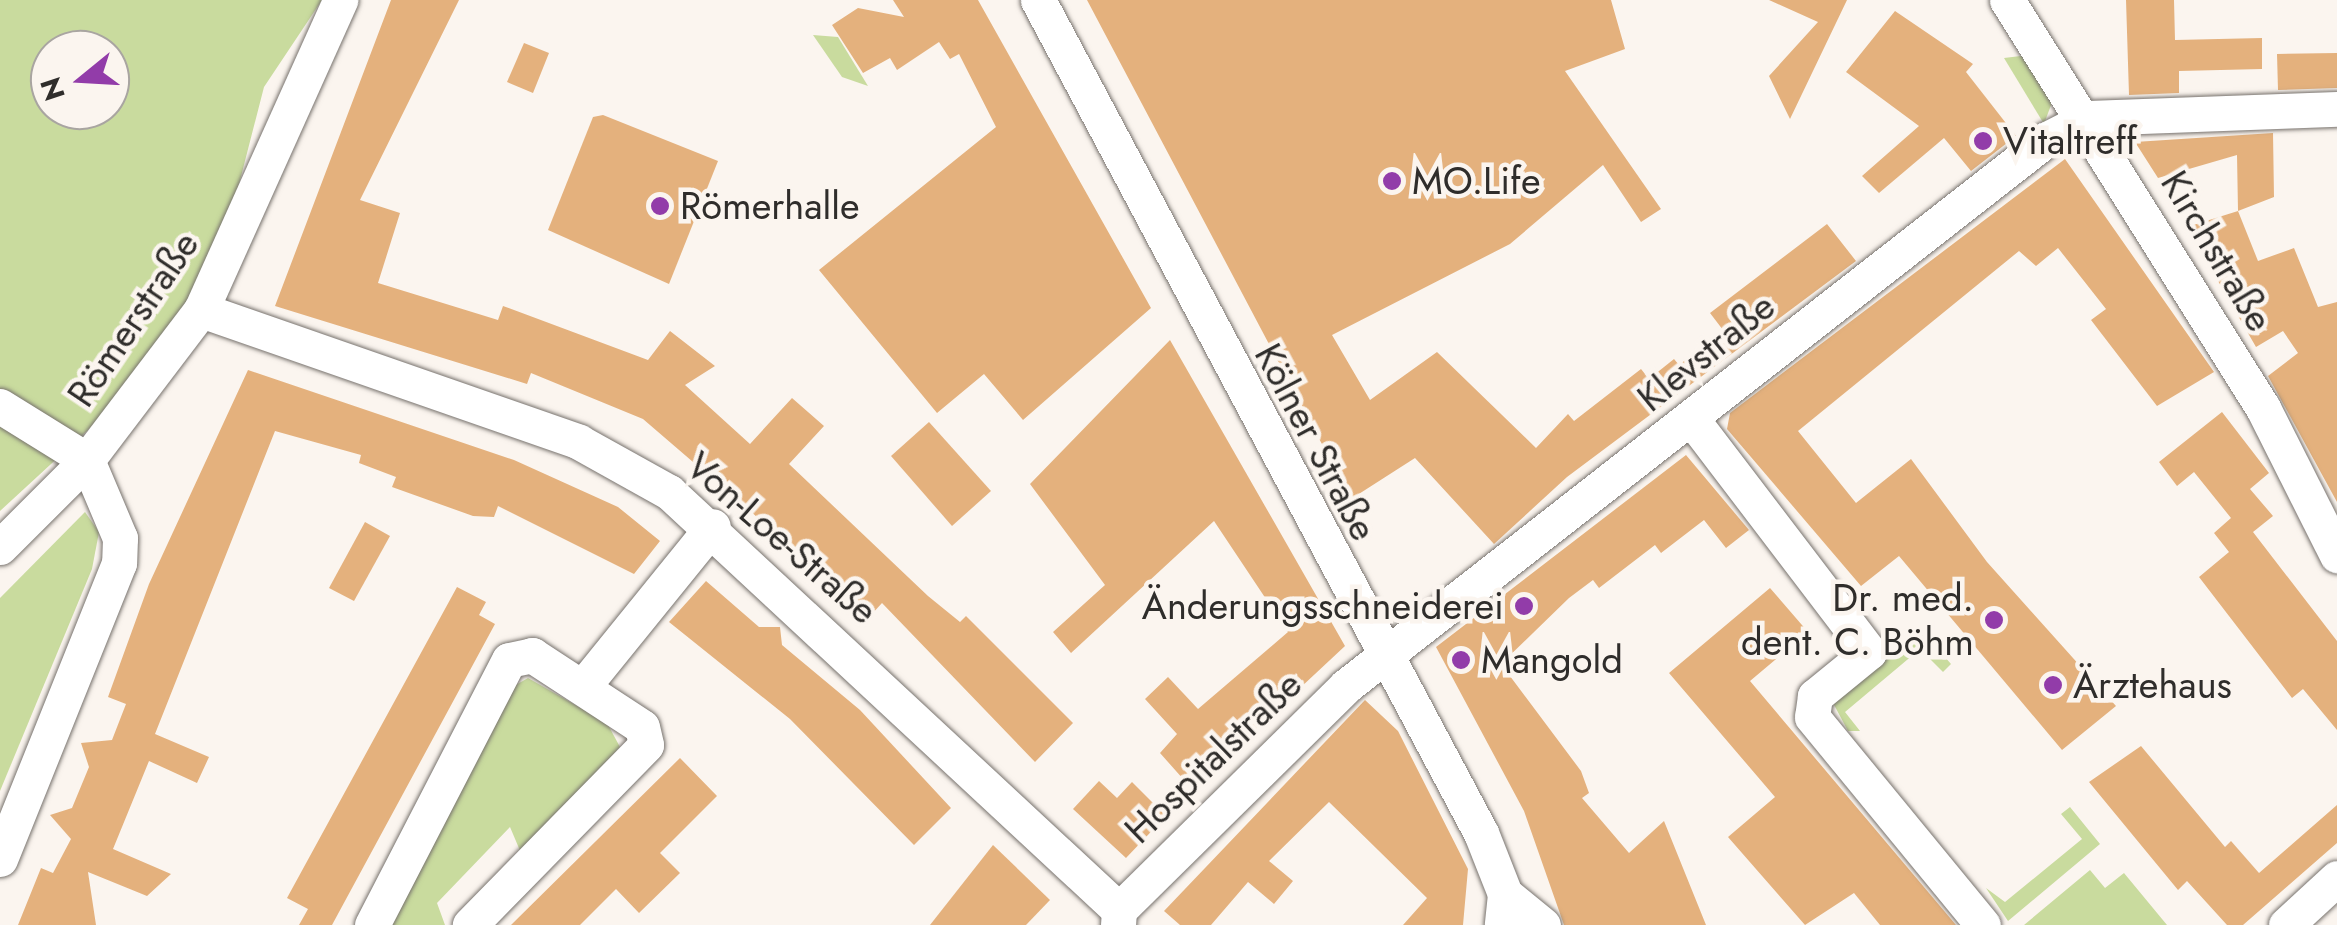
<!DOCTYPE html>
<meta charset="utf-8">
<style>
body{margin:0}
#map{position:relative;width:2337px;height:925px;overflow:hidden;background:#fbf5ef;font-family:Jost,sans-serif}
div>[style]{position:absolute}
[style*='--x']{left:calc(var(--x)*1px);top:calc(var(--y)*1px);width:calc(var(--w)*1px);rotate:calc(var(--a)*1deg)}
.green>*{inset:0;background:#c9db9e}
.building>*{inset:0;background:#e4b17d}
.roads{filter:drop-shadow(0 0 2px #77726d) drop-shadow(0 0 2px #77726d)}
.minor>*{height:35px;margin:-17.5px;padding:0 17.5px;transform-origin:17.5px;border-radius:17.5px;background:#fff}
.dots>*{width:28px;height:28px;translate:-50% -50%;box-sizing:border-box;border:5px solid #fbf5ef;border-radius:50%}
span{translate:-50% -50%;white-space:nowrap;text-align:center;line-height:1.15;-webkit-text-stroke:9px #fbf5ef;paint-order:stroke}
.poi-label{font-size:38px;color:#2f2d2b}
.left{translate:0 -50%;text-align:left}
.right{translate:-100% -50%;text-align:right}
.street-label{font-size:38px;color:#2f2d2b}
.north{position:absolute;left:30px;top:30px;width:100px;height:100px;box-sizing:border-box;background:#fbf5ef;border:2px solid #a9a5a1;border-radius:50%;rotate:252deg;font-size:28px;font-weight:700;line-height:40px;text-align:center;color:#2f2d2b}
.north::after{content:'';display:block;margin:auto;width:35px;height:45px;background:#923ca9;clip-path:polygon(50% 0,100% 100%,50% 72%,0 100%)}
</style>
<div id="map">
<div class="green">
<div style="clip-path:polygon(evenodd,0 0,322px 0,264px 87px,237px 192px,188px 302px,101px 418px,0 511px,0 0,50px 50px,110px 50px,110px 110px,50px 110px,50px 50px)"></div>
<div style="clip-path:polygon(813px 35px,838px 37px,868px 86px,842px 77px)"></div>
<div style="clip-path:polygon(2029px 55px,2054px 97px,2044px 124px,2004px 58px)"></div>
<div style="clip-path:polygon(85px 512px,99px 532px,92px 569px,0 791px,0 598px)"></div>
<div style="clip-path:polygon(1913px 634px,1925px 634px,1951px 664px,1943px 672px,1920px 649px,1845px 712px,1860px 731px,1848px 731px,1832px 701px)"></div>
<div style="clip-path:polygon(528px 678px,607px 723px,620px 747px,521px 853px,510px 827px,437px 903px,445px 925px,387px 925px,514px 686px)"></div>
<div style="clip-path:polygon(2070px 807px,2100px 844px,2008px 921px,1986px 888px,2005px 902px,2082px 839px,2061px 814px)"></div>
<div style="clip-path:polygon(2090px 870px,2105px 888px,2124px 873px,2167px 925px,2024px 925px)"></div>
</div>
<div class="building">
<div style="clip-path:polygon(391px 0,459px 0,360px 200px,400px 213px,378px 283px,498px 320px,503px 306px,648px 360px,670px 331px,715px 366px,685px 385px,750px 444px,792px 398px,824px 426px,789px 464px,928px 596px,960px 622px,966px 616px,1073px 723px,1035px 762px,882px 603px,871px 615px,643px 419px,531px 373px,527px 384px,275px 306px)"></div>
<div style="clip-path:polygon(893px 0,978px 0,1151px 308px,1023px 420px,984px 374px,937px 413px,819px 270px,996px 127px,959px 54px,950px 59px,939px 42px,897px 70px,890px 58px,863px 73px,832px 25px,858px 8px,904px 17px)"></div>
<div style="clip-path:polygon(1087px 0,1611px 0,1625px 49px,1565px 71px,1661px 209px,1641px 222px,1603px 165px,1510px 244px,1332px 335px,1370px 400px,1437px 352px,1536px 448px,1568px 414px,1574px 421px,1641px 369px,1649px 379px,1674px 359px,1679px 365px,1723px 330px,1710px 313px,1827px 224px,1856px 261px,1567px 477px,1494px 544px,1415px 458px,1351px 499px)"></div>
<div style="clip-path:polygon(1769px 0,1847px 0,1790px 119px,1769px 76px,1818px 22px)"></div>
<div style="clip-path:polygon(2126px 0,2174px 0,2175px 40px,2262px 38px,2262px 69px,2179px 71px,2179px 93px,2129px 95px)"></div>
<div style="clip-path:polygon(1895px 11px,1973px 64px,1966px 72px,2016px 136px,1971px 171px,1944px 138px,1879px 193px,1862px 176px,1919px 126px,1846px 72px)"></div>
<div style="clip-path:polygon(524px 43px,549px 53px,533px 93px,507px 82px)"></div>
<div style="clip-path:polygon(2337px 53px,2337px 88px,2278px 90px,2277px 54px)"></div>
<div style="clip-path:polygon(603px 115px,718px 161px,669px 284px,548px 230px,593px 117px)"></div>
<div style="clip-path:polygon(2273px 133px,2274px 197px,2238px 211px,2237px 155px,2158px 178px,2135px 142px)"></div>
<div style="clip-path:polygon(2065px 159px,2214px 372px,2157px 406px,2091px 320px,2106px 309px,2058px 248px,2036px 266px,2019px 251px,1798px 431px,1856px 503px,1911px 459px,1987px 562px,2116px 706px,2062px 750px,1899px 556px,1861px 586px,1727px 429px,1730px 413px)"></div>
<div style="clip-path:polygon(2238px 211px,2258px 261px,2294px 248px,2318px 307px,2337px 302px,2337px 502px,2268px 376px,2298px 353px,2283px 331px,2256px 347px,2187px 227px)"></div>
<div style="clip-path:polygon(1170px 340px,1345px 646px,1192px 789px,1160px 753px,1177px 734px,1145px 699px,1168px 677px,1198px 709px,1288px 632px,1214px 521px,1071px 653px,1053px 632px,1105px 585px,1030px 484px)"></div>
<div style="clip-path:polygon(248px 370px,514px 460px,618px 507px,660px 541px,634px 574px,498px 506px,494px 517px,473px 516px,392px 487px,396px 477px,359px 463px,361px 455px,275px 431px,155px 734px,209px 757px,197px 783px,149px 761px,113px 849px,171px 874px,147px 896px,88px 872px,96px 925px,18px 925px,41px 868px,53px 873px,71px 839px,50px 815px,72px 808px,89px 767px,81px 743px,112px 740px,126px 704px,108px 697px,149px 584px)"></div>
<div style="clip-path:polygon(2222px 412px,2269px 473px,2250px 489px,2273px 516px,2253px 532px,2337px 641px,2337px 730px,2303px 689px,2292px 698px,2199px 577px,2229px 552px,2214px 533px,2231px 518px,2194px 472px,2177px 486px,2159px 462px)"></div>
<div style="clip-path:polygon(929px 422px,991px 491px,952px 526px,891px 456px)"></div>
<div style="clip-path:polygon(1686px 455px,1749px 530px,1726px 548px,1704px 520px,1661px 553px,1655px 545px,1599px 588px,1593px 580px,1569px 598px,1501px 664px,1581px 771px,1589px 793px,1582px 798px,1629px 853px,1664px 821px,1706px 925px,1564px 925px,1524px 811px,1436px 647px)"></div>
<div style="clip-path:polygon(365px 522px,390px 536px,354px 601px,329px 588px)"></div>
<div style="clip-path:polygon(706px 581px,759px 627px,780px 627px,782px 645px,860px 710px,951px 808px,914px 845px,790px 719px,669px 622px)"></div>
<div style="clip-path:polygon(457px 587px,486px 602px,479px 615px,495px 624px,332px 925px,299px 925px,308px 909px,287px 898px)"></div>
<div style="clip-path:polygon(1770px 588px,1808px 632px,1750px 681px,1956px 925px,1880px 925px,1854px 893px,1805px 925px,1728px 837px,1775px 797px,1669px 673px)"></div>
<div style="clip-path:polygon(1365px 700px,1398px 731px,1468px 869px,1463px 925px,1403px 925px,1427px 898px,1329px 802px,1269px 861px,1293px 881px,1274px 904px,1248px 882px,1211px 925px,1180px 925px,1164px 911px)"></div>
<div style="clip-path:polygon(2141px 746px,2225px 847px,2231px 841px,2259px 873px,2337px 805px,2337px 843px,2243px 925px,2227px 925px,2187px 881px,2178px 890px,2089px 782px)"></div>
<div style="clip-path:polygon(680px 758px,717px 796px,660px 853px,680px 873px,639px 913px,616px 889px,580px 925px,511px 925px)"></div>
<div style="clip-path:polygon(1099px 781px,1117px 798px,1132px 782px,1166px 816px,1126px 858px,1073px 809px)"></div>
<div style="clip-path:polygon(993px 845px,1050px 900px,1026px 925px,930px 925px)"></div>
</div>
<div class="roads">
<div class="minor">
<div style="--x:1038;--y:0;--w:943;--a:62"></div>
<div style="--x:1481;--y:833;--w:66;--a:68.5"></div>
<div style="--x:1505;--y:894;--w:31;--a:96"></div>
<div style="--x:2007;--y:0;--w:482;--a:57.9"></div>
<div style="--x:2263;--y:408;--w:165;--a:63.3"></div>
<div style="--x:201;--y:310;--w:400;--a:19.2"></div>
<div style="--x:579;--y:442;--w:103;--a:29.1"></div>
<div style="--x:669;--y:492;--w:614;--a:42.89"></div>
<div style="--x:0;--y:406;--w:102;--a:31.8"></div>
<div style="--x:87;--y:460;--w:85;--a:67.1"></div>
<div style="--x:120;--y:538;--w:25;--a:92"></div>
<div style="--x:119;--y:563;--w:319;--a:111.9"></div>
<div style="--x:1694;--y:422;--w:289;--a:52.7"></div>
<div style="--x:1869;--y:652;--w:70;--a:140.8"></div>
<div style="--x:1815;--y:696;--w:21;--a:98"></div>
<div style="--x:1812;--y:717;--w:269;--a:50.6"></div>
<div style="--x:0;--y:547;--w:123;--a:-45"></div>
<div style="--x:87;--y:460;--w:188;--a:-52.8"></div>
<div style="--x:201;--y:310;--w:340;--a:-65.8"></div>
<div style="--x:585;--y:684;--w:203;--a:-51"></div>
<div style="--x:1505;--y:894;--w:49;--a:39.2"></div>
<div style="--x:372;--y:925;--w:298;--a:-62.7"></div>
<div style="--x:509;--y:660;--w:24;--a:-12"></div>
<div style="--x:532;--y:655;--w:131;--a:33.2"></div>
<div style="--x:642;--y:727;--w:18;--a:77"></div>
<div style="--x:646;--y:745;--w:252;--a:134.4"></div>
<div style="--x:1118;--y:925;--w:15;--a:-86"></div>
<div style="--x:1119;--y:910;--w:319;--a:-44.6"></div>
<div style="--x:1346;--y:686;--w:889;--a:-37.97"></div>
<div style="--x:2047;--y:139;--w:46;--a:-27.1"></div>
<div style="--x:2088;--y:118;--w:249;--a:-2.1"></div>
<div style="--x:2286;--y:925;--w:69;--a:-42.7"></div>
</div>
</div>
<div class="dots">
<div style="left:1983px;top:141px;background:#923ca9"></div>
<div style="left:1392px;top:181px;background:#923ca9"></div>
<div style="left:660px;top:206px;background:#923ca9"></div>
<div style="left:1524px;top:606px;background:#923ca9"></div>
<div style="left:1994px;top:620px;background:#923ca9"></div>
<div style="left:1461px;top:660px;background:#923ca9"></div>
<div style="left:2053px;top:685px;background:#923ca9"></div>
</div>
<div class="poi-label">
<span class="left" style="left:2003px;top:141px">Vitaltreff</span>
<span class="left" style="left:1412px;top:181px">MO.Life</span>
<span class="left" style="left:680px;top:206px">Römerhalle</span>
<span class="right" style="left:1974px;top:620px">Dr. med.<br>dent. C. Böhm</span>
<span class="right" style="left:1504px;top:606px">Änderungsschneiderei</span>
<span class="left" style="left:1481px;top:660px">Mangold</span>
<span class="left" style="left:2073px;top:685px">Ärztehaus</span>
</div>
<div class="street-label">
<span style="left:2217px;top:251px;rotate:59deg">Kirchstraße</span>
<span style="left:133px;top:319px;rotate:-56deg">Römerstraße</span>
<span style="left:1706px;top:352px;rotate:-39deg">Klevstraße</span>
<span style="left:1316px;top:442px;rotate:62deg">Kölner Straße</span>
<span style="left:782px;top:538px;rotate:41deg">Von-Loe-Straße</span>
<span style="left:1213px;top:757px;rotate:-44deg">Hospitalstraße</span>
</div>
<div class="north">N</div>
</div>
